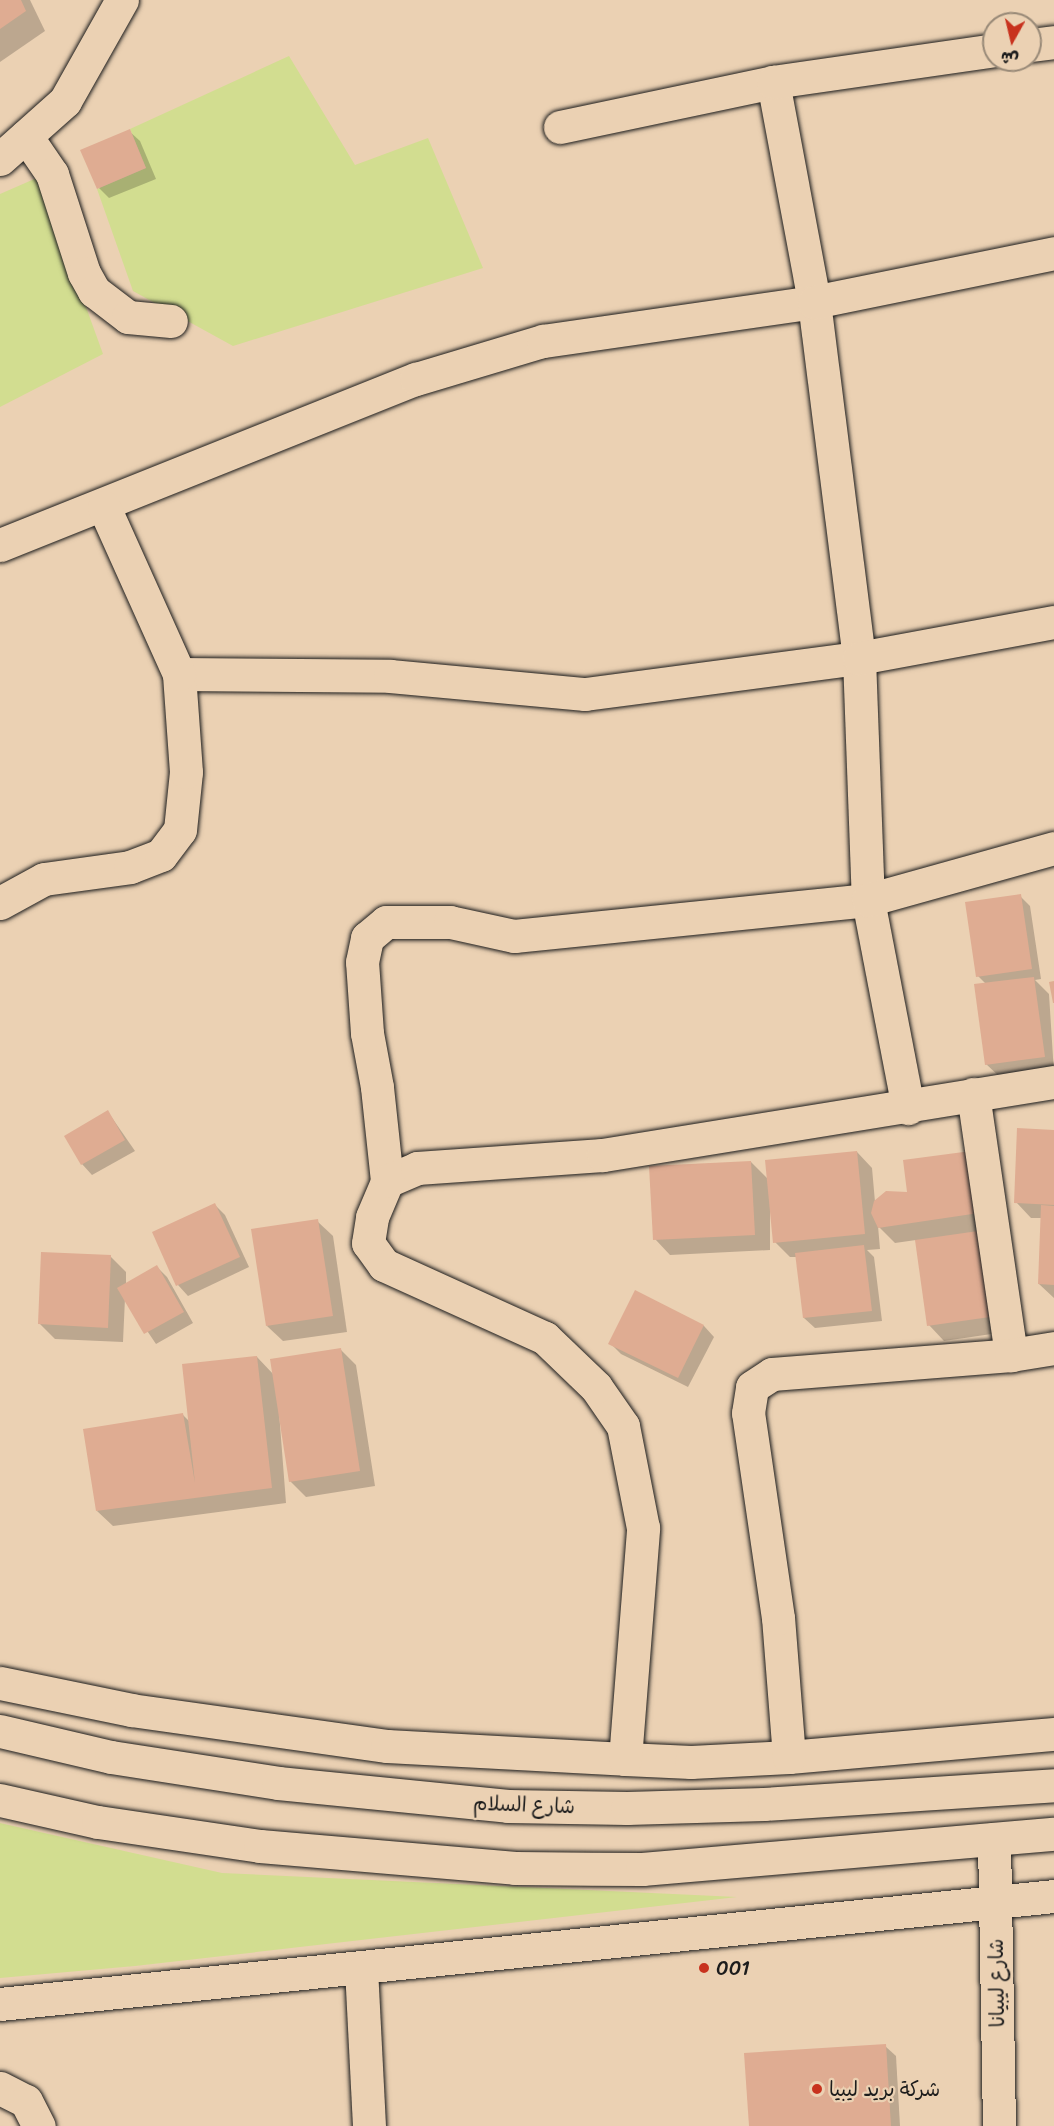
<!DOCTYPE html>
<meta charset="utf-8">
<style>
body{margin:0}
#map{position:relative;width:1054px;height:2126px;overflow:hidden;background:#ebd1b3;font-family:Sriracha,"Playpen Sans Arabic",sans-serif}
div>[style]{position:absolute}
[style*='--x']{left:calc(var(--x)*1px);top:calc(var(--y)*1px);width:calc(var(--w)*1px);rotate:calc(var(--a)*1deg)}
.green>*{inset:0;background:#d2dd90}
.shadow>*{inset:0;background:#0003}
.building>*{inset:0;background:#dfac92}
.roads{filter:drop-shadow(0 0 2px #1c1c1c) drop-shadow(0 0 2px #1c1c1c)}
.minor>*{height:33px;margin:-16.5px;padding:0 16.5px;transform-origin:16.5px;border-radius:16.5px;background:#ebd1b3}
.highway>*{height:33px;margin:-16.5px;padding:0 16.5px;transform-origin:16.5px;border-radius:16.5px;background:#ebd1b3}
.dots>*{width:16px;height:16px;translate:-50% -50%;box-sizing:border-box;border:3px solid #ebd1b3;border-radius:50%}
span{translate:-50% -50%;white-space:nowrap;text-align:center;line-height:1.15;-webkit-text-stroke:4.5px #ebd1b3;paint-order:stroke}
.street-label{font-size:20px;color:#1c1c1c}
.poi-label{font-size:20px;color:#1c1c1c}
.left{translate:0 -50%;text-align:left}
.north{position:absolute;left:982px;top:12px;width:60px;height:60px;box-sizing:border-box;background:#ebd1b3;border:2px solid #988977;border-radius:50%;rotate:188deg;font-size:16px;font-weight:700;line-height:24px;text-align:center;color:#1c1c1c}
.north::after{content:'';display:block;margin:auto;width:21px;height:27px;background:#c8321e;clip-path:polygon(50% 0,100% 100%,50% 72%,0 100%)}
</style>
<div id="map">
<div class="green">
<div style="clip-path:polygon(289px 56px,355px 165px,428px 138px,483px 268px,233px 346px,133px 291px,97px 189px,146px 168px,130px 129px)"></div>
<div style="clip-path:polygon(39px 177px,103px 354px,0 407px,0 194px)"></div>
<div style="clip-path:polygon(0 1823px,222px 1873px,737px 1897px,135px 1966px,0 1978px)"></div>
</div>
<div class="shadow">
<div style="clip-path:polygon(0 0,30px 0,45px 31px,0 62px)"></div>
<div style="clip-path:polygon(129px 131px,140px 141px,156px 179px,109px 198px,99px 188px)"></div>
<div style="clip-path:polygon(1020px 896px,1030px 906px,1041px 979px,1035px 980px,1049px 994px,1054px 1073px,1002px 1079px,986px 1064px,986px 984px,978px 976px)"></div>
<div style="clip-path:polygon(108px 1112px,135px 1151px,92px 1175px,82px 1164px)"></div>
<div style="clip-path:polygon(1054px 1132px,1054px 1298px,1039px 1284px,1042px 1218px,1031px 1218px,1016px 1202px)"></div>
<div style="clip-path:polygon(857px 1152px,872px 1168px,875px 1202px,909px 1194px,970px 1153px,1012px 1331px,944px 1341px,929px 1325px,916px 1240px,895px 1243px,878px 1226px,880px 1249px,867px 1250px,874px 1257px,882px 1321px,815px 1328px,804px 1318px,797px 1257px,790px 1257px,775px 1242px,770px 1187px,770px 1250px,670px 1255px,655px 1239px,751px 1162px,769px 1180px)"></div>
<div style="clip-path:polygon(215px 1205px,225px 1215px,249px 1267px,188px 1296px,178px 1285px,154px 1233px)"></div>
<div style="clip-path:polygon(317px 1221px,333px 1236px,347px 1332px,283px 1341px,267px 1326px)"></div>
<div style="clip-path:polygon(110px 1256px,126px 1272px,126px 1285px,157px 1267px,167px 1277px,193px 1323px,156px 1344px,125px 1298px,123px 1342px,55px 1339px,40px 1324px)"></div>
<div style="clip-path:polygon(636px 1292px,704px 1326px,714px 1337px,688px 1387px,621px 1354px,610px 1343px)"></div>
<div style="clip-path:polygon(341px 1350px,356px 1365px,375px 1486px,306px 1497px,290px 1481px,278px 1399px,286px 1503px,113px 1526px,97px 1511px,183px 1415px,189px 1421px,257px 1357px,274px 1375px)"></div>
<div style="clip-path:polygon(885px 2046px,896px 2056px,900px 2126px,750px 2126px)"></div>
</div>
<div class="building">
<div style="clip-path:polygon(0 0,21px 0,26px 11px,0 29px)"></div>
<div style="clip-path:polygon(130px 129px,146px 168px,97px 189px,80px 150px)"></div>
<div style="clip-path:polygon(1021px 894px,1032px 969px,976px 977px,965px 902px)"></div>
<div style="clip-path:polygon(1034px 977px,1045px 1057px,985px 1065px,974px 984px)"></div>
<div style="clip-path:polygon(1054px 981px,1054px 1003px,1053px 1003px,1049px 982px)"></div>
<div style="clip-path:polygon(108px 1110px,125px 1140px,81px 1165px,64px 1136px)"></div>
<div style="clip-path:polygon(1017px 1128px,1054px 1130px,1054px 1205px,1014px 1203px)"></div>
<div style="clip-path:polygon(857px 1151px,865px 1234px,773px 1243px,765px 1160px)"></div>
<div style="clip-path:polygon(971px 1151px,979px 1213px,878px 1228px,871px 1213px,874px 1201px,886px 1191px,907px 1192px,903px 1160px)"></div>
<div style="clip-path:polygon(751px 1161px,755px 1235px,653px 1240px,649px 1166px)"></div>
<div style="clip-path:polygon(215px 1203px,240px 1257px,176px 1286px,152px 1232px)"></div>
<div style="clip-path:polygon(1041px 1205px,1054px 1206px,1054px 1285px,1038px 1284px)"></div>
<div style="clip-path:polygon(318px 1219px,333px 1316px,266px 1326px,251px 1229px)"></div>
<div style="clip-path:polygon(985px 1230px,997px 1316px,927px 1326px,915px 1240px)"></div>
<div style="clip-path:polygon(864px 1245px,872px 1311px,803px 1318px,795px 1253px)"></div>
<div style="clip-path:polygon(41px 1252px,111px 1255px,108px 1328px,38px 1324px)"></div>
<div style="clip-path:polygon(157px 1265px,184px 1312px,144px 1334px,117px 1288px)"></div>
<div style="clip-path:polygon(635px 1290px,704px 1325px,678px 1378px,608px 1344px)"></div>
<div style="clip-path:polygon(341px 1348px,360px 1471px,289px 1482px,270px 1359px)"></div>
<div style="clip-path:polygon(257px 1356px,272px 1488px,96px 1511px,83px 1429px,183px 1413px,195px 1483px,182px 1364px)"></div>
<div style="clip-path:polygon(886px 2044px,891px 2126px,749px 2126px,744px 2053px)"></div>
</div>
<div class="roads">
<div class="minor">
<div style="--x:1030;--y:45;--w:24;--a:-7"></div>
<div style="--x:773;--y:82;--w:224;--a:79.4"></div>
<div style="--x:814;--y:302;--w:359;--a:82.8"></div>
<div style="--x:859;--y:658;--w:242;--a:87.9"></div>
<div style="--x:868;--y:900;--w:212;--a:79.1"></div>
<div style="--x:560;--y:127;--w:218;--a:-11.9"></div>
<div style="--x:773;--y:82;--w:223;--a:-8.2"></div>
<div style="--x:26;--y:136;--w:46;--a:55.6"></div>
<div style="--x:52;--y:174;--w:104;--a:72.1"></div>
<div style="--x:84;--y:273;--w:21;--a:61"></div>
<div style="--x:94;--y:291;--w:43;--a:37.4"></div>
<div style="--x:128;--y:317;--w:43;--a:5.3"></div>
<div style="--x:0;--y:159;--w:87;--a:-41.7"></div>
<div style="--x:65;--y:101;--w:116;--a:-60.6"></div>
<div style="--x:0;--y:545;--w:448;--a:-21.8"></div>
<div style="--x:416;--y:379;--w:133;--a:-16.7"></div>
<div style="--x:543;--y:341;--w:274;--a:-8.2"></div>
<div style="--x:814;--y:302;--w:245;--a:-11.5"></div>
<div style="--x:179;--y:674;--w:211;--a:0.5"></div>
<div style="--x:390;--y:676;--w:196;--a:5.3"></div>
<div style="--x:585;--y:694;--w:276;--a:-7.5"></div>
<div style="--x:859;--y:658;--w:198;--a:-10.5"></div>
<div style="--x:0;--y:903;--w:50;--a:-28.6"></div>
<div style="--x:44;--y:879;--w:87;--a:-7.9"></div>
<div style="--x:130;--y:867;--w:33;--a:-21"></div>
<div style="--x:161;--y:855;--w:31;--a:-53"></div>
<div style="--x:180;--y:830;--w:58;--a:-84.1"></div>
<div style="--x:186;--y:772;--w:98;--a:-94.1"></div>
<div style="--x:179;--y:674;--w:183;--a:-114.2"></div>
<div style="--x:973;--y:1094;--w:264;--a:81.7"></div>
<div style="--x:387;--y:1181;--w:95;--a:-96.1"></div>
<div style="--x:377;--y:1087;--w:55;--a:-100.5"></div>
<div style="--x:367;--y:1033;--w:71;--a:-94"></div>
<div style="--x:362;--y:962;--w:25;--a:-78"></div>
<div style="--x:367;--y:938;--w:25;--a:-40"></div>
<div style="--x:386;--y:922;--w:64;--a:0"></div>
<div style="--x:450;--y:922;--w:66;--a:12.3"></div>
<div style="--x:514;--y:936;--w:356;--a:-5.8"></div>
<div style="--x:868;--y:900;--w:193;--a:-15.6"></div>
<div style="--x:0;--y:1683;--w:134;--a:11.6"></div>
<div style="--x:131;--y:1710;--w:259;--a:8"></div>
<div style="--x:387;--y:1746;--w:238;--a:3.1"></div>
<div style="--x:625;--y:1759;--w:66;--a:2.6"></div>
<div style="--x:691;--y:1762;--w:98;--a:-2.9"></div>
<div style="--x:789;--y:1757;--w:266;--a:-5"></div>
<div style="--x:789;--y:1757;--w:139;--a:-94.5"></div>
<div style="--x:778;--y:1618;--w:207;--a:-98.3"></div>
<div style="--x:748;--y:1413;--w:26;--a:-81"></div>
<div style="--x:752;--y:1387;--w:24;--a:-33"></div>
<div style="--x:772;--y:1374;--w:240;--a:-4.5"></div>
<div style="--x:1011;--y:1355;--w:44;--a:-9.2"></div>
<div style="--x:625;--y:1759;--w:232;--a:-85.5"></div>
<div style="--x:643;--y:1528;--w:104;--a:-101.1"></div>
<div style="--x:623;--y:1426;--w:47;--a:-124.7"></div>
<div style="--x:596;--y:1387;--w:71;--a:-136.1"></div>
<div style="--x:545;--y:1338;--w:177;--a:-155.6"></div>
<div style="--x:384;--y:1265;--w:27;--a:-126"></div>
<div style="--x:368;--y:1243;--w:26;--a:-81"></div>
<div style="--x:372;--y:1217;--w:39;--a:-67"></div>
<div style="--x:387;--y:1181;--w:33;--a:-23"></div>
<div style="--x:417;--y:1168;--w:186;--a:-4"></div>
<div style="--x:603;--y:1155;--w:457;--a:-9.2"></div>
<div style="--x:994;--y:1839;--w:287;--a:89"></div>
<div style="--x:361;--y:1968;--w:158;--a:87.1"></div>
<div style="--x:0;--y:2004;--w:1060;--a:-5.85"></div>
<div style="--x:0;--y:2088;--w:29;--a:27"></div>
<div style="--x:26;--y:2101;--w:28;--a:63"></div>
</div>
<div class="highway">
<div style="--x:0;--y:1731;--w:114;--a:13.2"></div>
<div style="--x:111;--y:1757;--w:169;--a:8.8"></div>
<div style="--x:278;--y:1783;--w:231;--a:5.7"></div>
<div style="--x:508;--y:1806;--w:119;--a:1"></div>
<div style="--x:627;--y:1808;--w:137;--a:-1.7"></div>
<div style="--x:764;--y:1804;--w:291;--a:-3.7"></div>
<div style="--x:0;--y:1800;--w:100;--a:12.7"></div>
<div style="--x:98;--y:1822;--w:164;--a:8.4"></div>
<div style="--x:260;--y:1846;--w:256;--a:4.9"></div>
<div style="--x:515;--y:1868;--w:127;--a:0.5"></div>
<div style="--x:642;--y:1869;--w:413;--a:-4.9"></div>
</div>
</div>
<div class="dots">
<div style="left:704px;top:1968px;background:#c8321e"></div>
<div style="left:817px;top:2089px;background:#c8321e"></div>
</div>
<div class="street-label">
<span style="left:524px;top:1805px;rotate:2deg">شارع السلام</span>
<span style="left:997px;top:1983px;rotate:-91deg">شارع ليبيانا</span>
</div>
<div class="poi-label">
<span class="left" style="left:716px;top:1968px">001</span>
<span class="left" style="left:829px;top:2089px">شركة بريد ليبيا</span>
</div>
<div class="north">ش</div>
</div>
